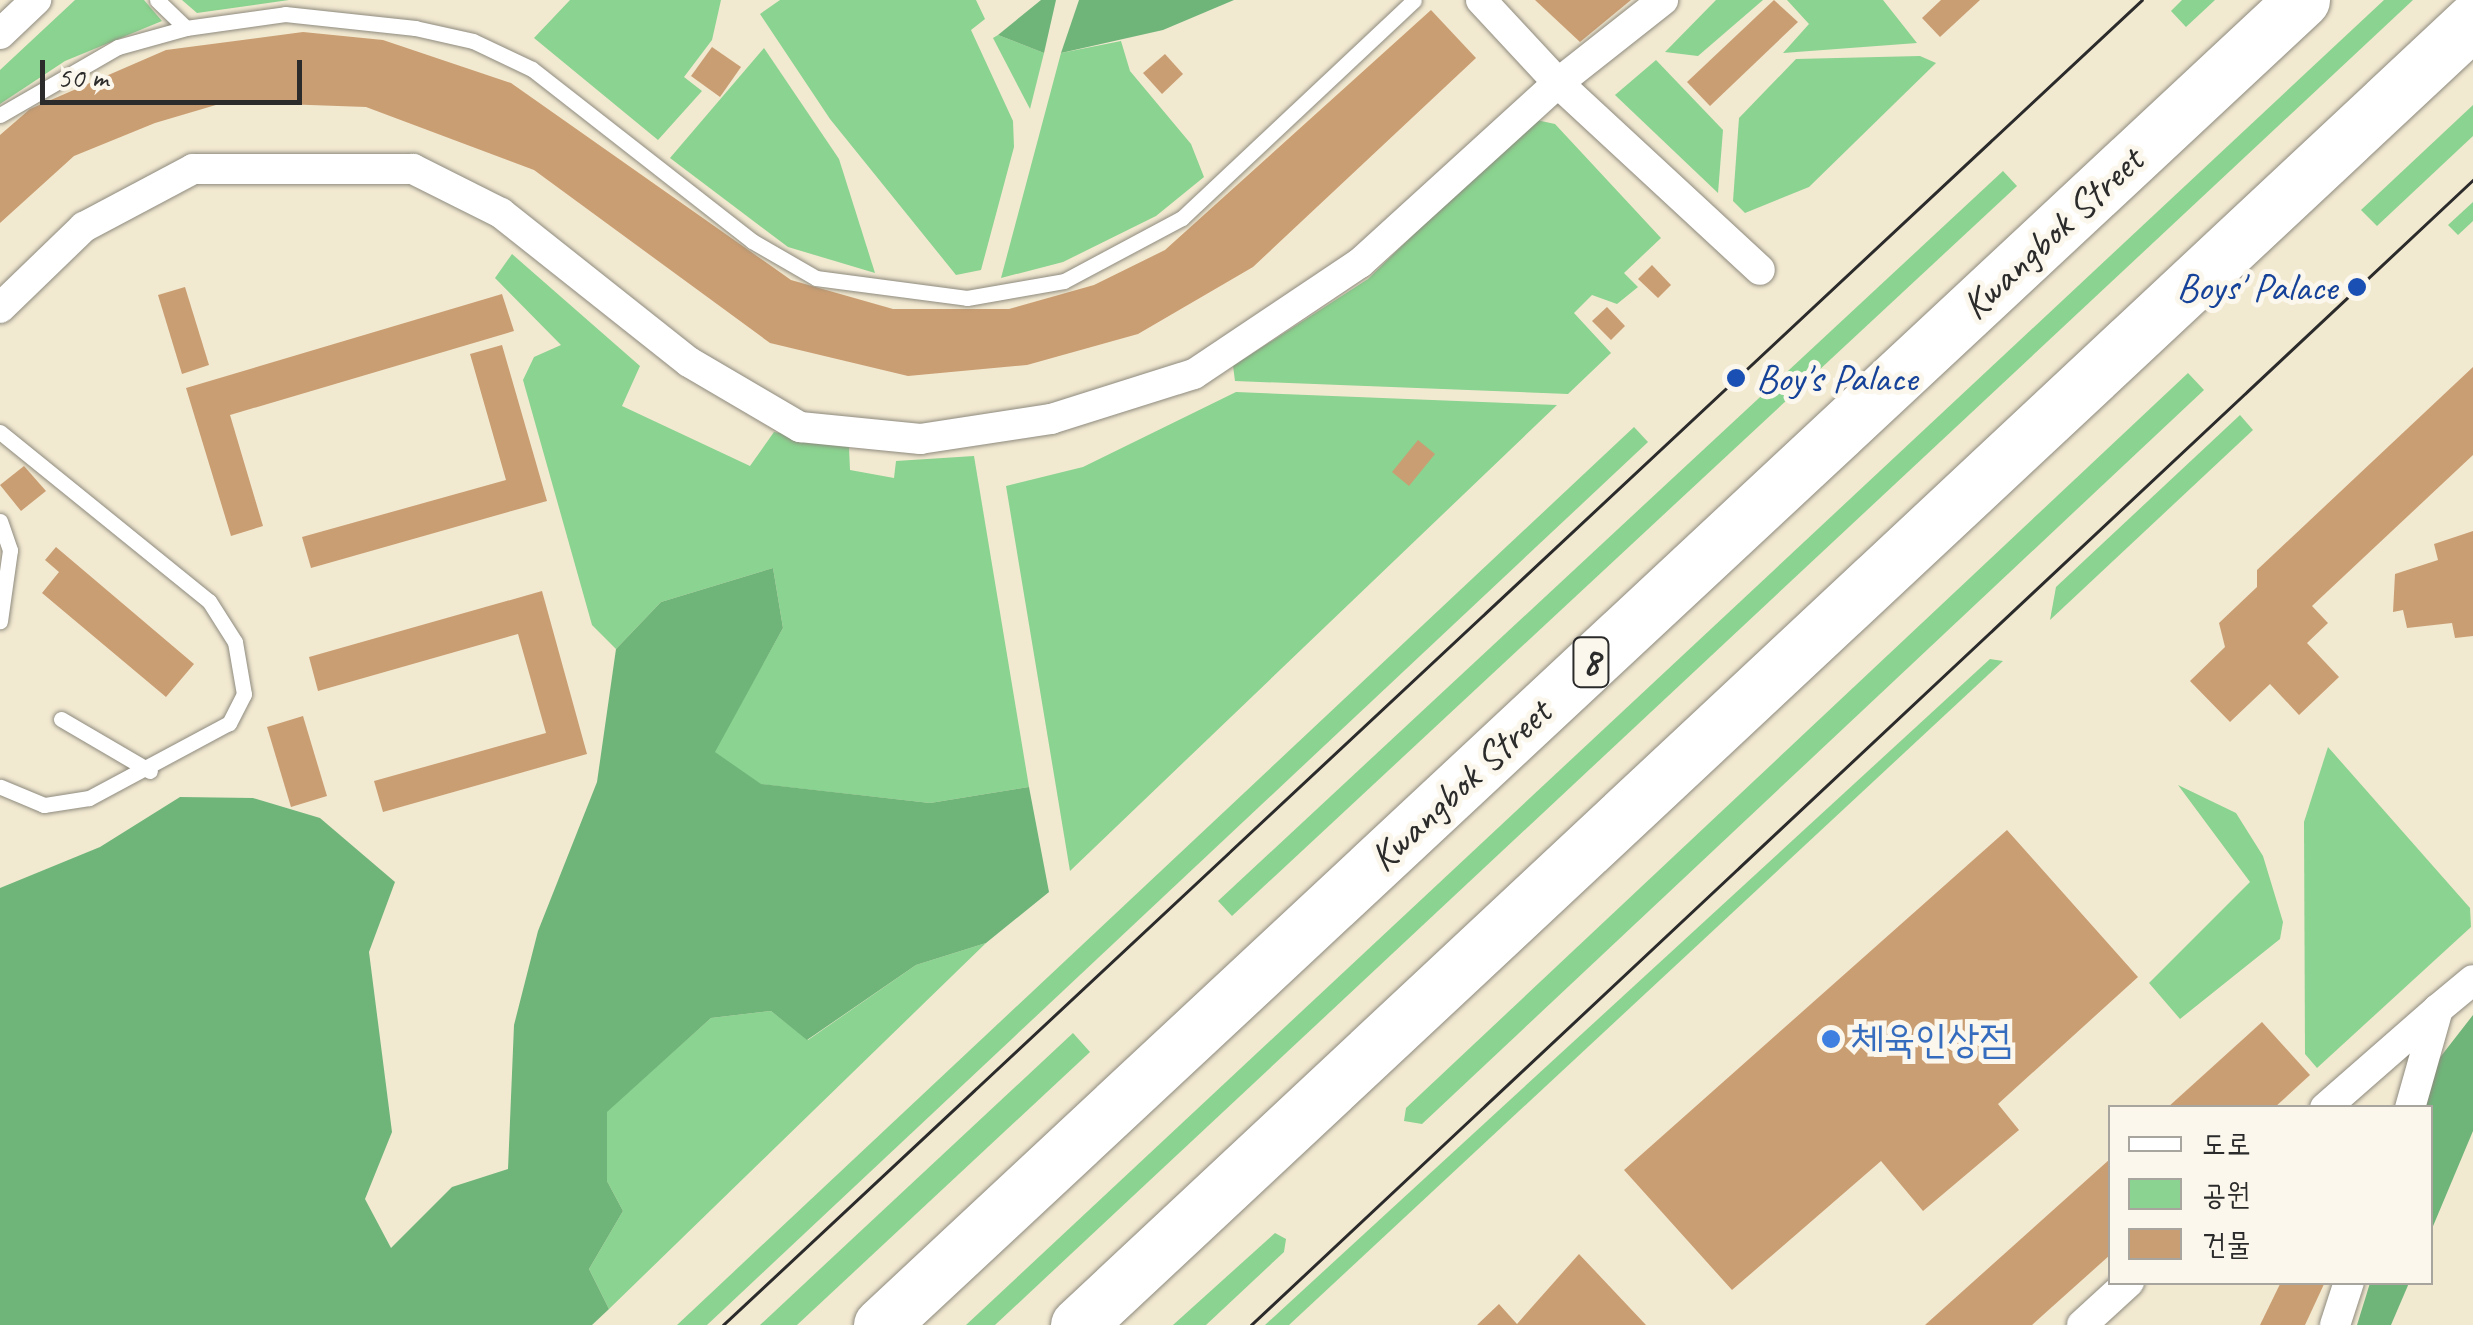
<!DOCTYPE html>
<meta charset="utf-8">
<style>
body{margin:0}
#map{position:relative;width:2473px;height:1325px;overflow:hidden;background:#f2e9d1;font-family:Caveat,"Poor Story",sans-serif}
div>[style]{position:absolute}
[style*='--x']{left:calc(var(--x)*1px);top:calc(var(--y)*1px);width:calc(var(--w)*1px);rotate:calc(var(--a)*1deg)}
.green>*{inset:0;background:#8ad390}
.forest>*{inset:0;background:#6fb57a}
.building>*{inset:0;background:#ca9e73}
.roads{filter:drop-shadow(0 0 2px #8e8a7e) drop-shadow(0 0 2px #8e8a7e)}
.lane>*{height:15px;margin:-7.5px;padding:0 7.5px;transform-origin:7.5px;border-radius:7.5px;background:#fff}
.street>*{height:30px;margin:-15px;padding:0 15px;transform-origin:15px;border-radius:15px;background:#fff}
.highway>*{height:55px;margin:-27.5px;padding:0 27.5px;transform-origin:27.5px;border-radius:27.5px;background:#fff}
.tram>*{height:2.5px;margin:-1.25px;padding:0 1.25px;transform-origin:1.25px;border-radius:1.25px;background:#2b2b2b}
.dots>*{width:28px;height:28px;translate:-50% -50%;box-sizing:border-box;border:5px solid #fbf7ec;border-radius:50%}
span{translate:-50% -50%;white-space:nowrap;text-align:center;line-height:1.15;-webkit-text-stroke:10px #fbf7ec;paint-order:stroke}
.shield-label span{padding:2px 8px;background:#fbf7ec;border:2px solid;border-radius:8px;-webkit-text-stroke-width:0}
.shield-label{font-size:38px;color:#2b2b2b;font-weight:700}
.street-label{font-size:40px;color:#2b2b2b}
.transit-label{font-size:40px;color:#164399}
.right{translate:-100% -50%;text-align:right}
.left{translate:0 -50%;text-align:left}
.shop-label{font-size:40px;color:#366cbe}
.legend{position:absolute;left:2108px;top:1105px;width:325px;height:180px;box-sizing:border-box;background:#fbf7ec;border:2px solid #a8a59f;margin:0;padding:12px 18px;list-style:none;font-size:30px;color:#2b2b2b}
.legend li{display:flex;align-items:center;gap:20px;height:50px}
.legend b{width:50px;border:2px solid #a8a59f}
.scale{position:absolute;left:40px;top:60px;width:262px;height:45px;box-sizing:border-box;border:5px solid #2b2b2b;border-top:0;padding-left:12px;font-size:30px;line-height:35px;white-space:nowrap;color:#2b2b2b;-webkit-text-stroke:8px #fbf7ec;paint-order:stroke}
</style>
<div id="map">
<div class="green">
<div style="clip-path:polygon(75px 0,144px 0,162px 21px,65px 61px,0 104px,0 70px)"></div>
<div style="clip-path:polygon(182px 0,289px 0,197px 13px)"></div>
<div style="clip-path:polygon(570px 0,721px 0,712px 40px,684px 77px,702px 91px,658px 140px,534px 38px)"></div>
<div style="clip-path:polygon(780px 0,976px 0,985px 19px,971px 30px,1013px 121px,1014px 147px,981px 270px,956px 275px,830px 119px,760px 14px)"></div>
<div style="clip-path:polygon(1716px 0,1763px 0,1698px 56px,1665px 52px)"></div>
<div style="clip-path:polygon(1787px 0,1883px 0,1917px 43px,1783px 53px,1809px 24px)"></div>
<div style="clip-path:polygon(2182px 0,2215px 0,2186px 27px,2171px 11px)"></div>
<div style="clip-path:polygon(2384px 0,2413px 0,995px 1325px,966px 1325px)"></div>
<div style="clip-path:polygon(998px 35px,1044px 53px,1030px 109px,993px 38px)"></div>
<div style="clip-path:polygon(1121px 41px,1130px 71px,1191px 144px,1204px 177px,1156px 216px,1063px 262px,1001px 278px,1061px 53px)"></div>
<div style="clip-path:polygon(764px 48px,839px 159px,875px 273px,788px 247px,670px 158px)"></div>
<div style="clip-path:polygon(1920px 56px,1936px 63px,1809px 187px,1745px 213px,1733px 201px,1739px 118px,1796px 59px)"></div>
<div style="clip-path:polygon(1656px 60px,1723px 130px,1718px 193px,1615px 95px)"></div>
<div style="clip-path:polygon(2473px 105px,2473px 136px,2377px 226px,2361px 210px)"></div>
<div style="clip-path:polygon(1532px 119px,1555px 124px,1661px 238px,1624px 273px,1638px 287px,1617px 304px,1592px 295px,1574px 313px,1611px 353px,1568px 394px,1235px 381px,1233px 366px,1368px 279px)"></div>
<div style="clip-path:polygon(2003px 171px,2017px 186px,1232px 916px,1218px 901px)"></div>
<div style="clip-path:polygon(2473px 202px,2473px 221px,2458px 235px,2448px 225px)"></div>
<div style="clip-path:polygon(512px 254px,640px 366px,622px 406px,750px 466px,774px 432px,837px 442px,849px 447px,850px 470px,894px 478px,896px 461px,974px 456px,1029px 787px,930px 803px,760px 784px,714px 752px,783px 628px,773px 568px,661px 602px,616px 649px,592px 625px,523px 380px,534px 357px,561px 345px,495px 278px)"></div>
<div style="clip-path:polygon(2188px 373px,2204px 390px,1422px 1124px,1404px 1121px,1406px 1108px)"></div>
<div style="clip-path:polygon(1236px 392px,1557px 405px,1070px 871px,1006px 486px,1083px 467px)"></div>
<div style="clip-path:polygon(2240px 415px,2253px 430px,2050px 620px,2056px 587px)"></div>
<div style="clip-path:polygon(1634px 427px,1648px 442px,707px 1325px,677px 1325px)"></div>
<div style="clip-path:polygon(1990px 659px,2003px 661px,1289px 1325px,1265px 1325px)"></div>
<div style="clip-path:polygon(2328px 747px,2470px 908px,2471px 927px,2317px 1068px,2305px 1054px,2304px 822px)"></div>
<div style="clip-path:polygon(2178px 785px,2236px 813px,2263px 856px,2283px 922px,2280px 939px,2180px 1019px,2149px 983px,2250px 882px)"></div>
<div style="clip-path:polygon(986px 943px,609px 1309px,589px 1269px,623px 1211px,607px 1181px,606px 1112px,711px 1018px,771px 1011px,808px 1040px,916px 965px)"></div>
<div style="clip-path:polygon(1073px 1033px,1090px 1052px,797px 1325px,760px 1325px)"></div>
<div style="clip-path:polygon(1275px 1233px,1286px 1239px,1284px 1252px,1206px 1325px,1173px 1325px)"></div>
</div>
<div class="forest">
<div style="clip-path:polygon(1041px 0,1056px 0,1044px 53px,998px 35px)"></div>
<div style="clip-path:polygon(1079px 0,1234px 0,1163px 30px,1061px 53px)"></div>
<div style="clip-path:polygon(773px 568px,783px 628px,715px 752px,761px 784px,930px 803px,1029px 787px,1049px 892px,986px 943px,916px 965px,807px 1040px,771px 1011px,711px 1018px,607px 1112px,607px 1181px,623px 1211px,589px 1269px,609px 1309px,592px 1325px,0 1325px,0 888px,100px 847px,180px 797px,253px 798px,320px 818px,395px 882px,369px 952px,392px 1132px,365px 1199px,391px 1248px,452px 1187px,508px 1169px,514px 1025px,538px 931px,597px 782px,616px 649px,661px 602px)"></div>
<div style="clip-path:polygon(2473px 1015px,2473px 1131px,2431px 1231px,2430px 1108px,2423px 1108px,2438px 1060px)"></div>
<div style="clip-path:polygon(2370px 1283px,2409px 1283px,2391px 1325px,2357px 1325px)"></div>
</div>
<div class="building">
<div style="clip-path:polygon(1535px 0,1631px 0,1580px 42px)"></div>
<div style="clip-path:polygon(1774px 0,1798px 22px,1710px 106px,1687px 82px)"></div>
<div style="clip-path:polygon(1941px 0,1980px 0,1940px 37px,1922px 18px)"></div>
<div style="clip-path:polygon(1431px 10px,1476px 58px,1253px 267px,1138px 334px,1027px 365px,908px 376px,770px 343px,534px 170px,366px 107px,226px 102px,155px 123px,74px 156px,0 223px,0 135px,30px 109px,166px 50px,303px 32px,383px 40px,511px 83px,791px 280px,893px 309px,1009px 309px,1094px 285px,1165px 250px)"></div>
<div style="clip-path:polygon(712px 47px,741px 67px,720px 97px,691px 76px)"></div>
<div style="clip-path:polygon(1165px 54px,1183px 74px,1162px 94px,1143px 73px)"></div>
<div style="clip-path:polygon(1652px 265px,1671px 285px,1658px 298px,1638px 279px)"></div>
<div style="clip-path:polygon(185px 287px,209px 365px,182px 374px,158px 295px)"></div>
<div style="clip-path:polygon(502px 294px,514px 331px,230px 415px,263px 526px,231px 536px,186px 388px)"></div>
<div style="clip-path:polygon(1607px 307px,1625px 326px,1611px 340px,1592px 321px)"></div>
<div style="clip-path:polygon(502px 345px,547px 501px,311px 568px,302px 537px,506px 480px,470px 354px)"></div>
<div style="clip-path:polygon(2473px 367px,2473px 455px,2312px 606px,2328px 623px,2307px 643px,2339px 677px,2299px 715px,2270px 684px,2230px 722px,2190px 681px,2225px 647px,2219px 623px,2257px 587px,2257px 570px)"></div>
<div style="clip-path:polygon(1418px 440px,1435px 454px,1409px 486px,1392px 472px)"></div>
<div style="clip-path:polygon(24px 466px,46px 491px,21px 511px,0 485px)"></div>
<div style="clip-path:polygon(2473px 531px,2473px 636px,2455px 638px,2452px 623px,2407px 628px,2403px 610px,2393px 612px,2395px 574px,2438px 560px,2434px 544px)"></div>
<div style="clip-path:polygon(56px 547px,194px 664px,166px 697px,42px 593px,59px 572px,45px 560px)"></div>
<div style="clip-path:polygon(542px 591px,587px 754px,383px 812px,374px 781px,546px 733px,518px 634px,318px 691px,309px 657px)"></div>
<div style="clip-path:polygon(303px 716px,327px 796px,291px 807px,267px 727px)"></div>
<div style="clip-path:polygon(2007px 830px,2138px 977px,1998px 1104px,2019px 1130px,1923px 1211px,1881px 1161px,1732px 1290px,1624px 1170px)"></div>
<div style="clip-path:polygon(2262px 1022px,2310px 1075px,2274px 1108px,2167px 1108px)"></div>
<div style="clip-path:polygon(2110px 1159px,2110px 1255px,2043px 1315px,2032px 1325px,1925px 1325px)"></div>
<div style="clip-path:polygon(1579px 1254px,1646px 1325px,1477px 1325px,1499px 1304px,1517px 1324px)"></div>
<div style="clip-path:polygon(2281px 1282px,2325px 1282px,2305px 1325px,2260px 1325px)"></div>
</div>
<div class="roads">
<div class="lane">
<div style="--x:157;--y:0;--w:40;--a:44"></div>
<div style="--x:0;--y:115;--w:136;--a:-30"></div>
<div style="--x:118;--y:47;--w:71;--a:-15.6"></div>
<div style="--x:186;--y:28;--w:100;--a:-8"></div>
<div style="--x:285;--y:14;--w:131;--a:6.1"></div>
<div style="--x:415;--y:28;--w:59;--a:12.6"></div>
<div style="--x:473;--y:41;--w:65;--a:25.4"></div>
<div style="--x:532;--y:69;--w:279;--a:38"></div>
<div style="--x:752;--y:241;--w:74;--a:30"></div>
<div style="--x:816;--y:278;--w:152;--a:7.5"></div>
<div style="--x:967;--y:298;--w:98;--a:-9.9"></div>
<div style="--x:1064;--y:281;--w:134;--a:-28.1"></div>
<div style="--x:1182;--y:218;--w:318;--a:-43.2"></div>
<div style="--x:0;--y:432;--w:269;--a:39"></div>
<div style="--x:209;--y:601;--w:49;--a:57.6"></div>
<div style="--x:235;--y:642;--w:53;--a:80.2"></div>
<div style="--x:244;--y:694;--w:33;--a:117"></div>
<div style="--x:229;--y:723;--w:159;--a:151.8"></div>
<div style="--x:89;--y:798;--w:46;--a:171.2"></div>
<div style="--x:44;--y:805;--w:47;--a:-157.3"></div>
<div style="--x:0;--y:521;--w:31;--a:71"></div>
<div style="--x:10;--y:550;--w:72;--a:98"></div>
<div style="--x:61;--y:719;--w:103;--a:30.3"></div>
</div>
<div class="street">
<div style="--x:1481;--y:0;--w:113;--a:47.1"></div>
<div style="--x:1558;--y:83;--w:134;--a:-38.3"></div>
<div style="--x:0;--y:34;--w:50;--a:-43.4"></div>
<div style="--x:0;--y:308;--w:117;--a:-44"></div>
<div style="--x:84;--y:227;--w:123;--a:-28"></div>
<div style="--x:193;--y:169;--w:220;--a:0"></div>
<div style="--x:413;--y:169;--w:98;--a:26.6"></div>
<div style="--x:501;--y:213;--w:240;--a:38.4"></div>
<div style="--x:689;--y:362;--w:129;--a:30.4"></div>
<div style="--x:800;--y:427;--w:121;--a:5.7"></div>
<div style="--x:920;--y:439;--w:133;--a:-8.7"></div>
<div style="--x:1051;--y:419;--w:150;--a:-17.5"></div>
<div style="--x:1194;--y:374;--w:200;--a:-33.8"></div>
<div style="--x:1360;--y:263;--w:268;--a:-42.3"></div>
<div style="--x:1558;--y:83;--w:275;--a:42.8"></div>
<div style="--x:2325;--y:1108;--w:150;--a:-41.2"></div>
<div style="--x:2410;--y:1108;--w:103;--a:-74.2"></div>
<div style="--x:2438;--y:1009;--w:45;--a:-39.6"></div>
<div style="--x:2082;--y:1325;--w:64;--a:-42.5"></div>
<div style="--x:2335;--y:1325;--w:45;--a:-72"></div>
</div>
<div class="highway">
<div style="--x:881;--y:1325;--w:1943;--a:-43"></div>
<div style="--x:1078;--y:1325;--w:1910;--a:-43.07"></div>
</div>
</div>
<div class="tram">
<div style="--x:723;--y:1325;--w:1941;--a:-43.04"></div>
<div style="--x:1251;--y:1325;--w:1675;--a:-43.14"></div>
</div>
<div class="dots">
<div style="left:2357px;top:287px;background:#1a4fb4"></div>
<div style="left:1736px;top:378px;background:#1a4fb4"></div>
<div style="left:1831px;top:1039px;background:#3f7fe0"></div>
</div>
<div class="shield-label">
<span style="left:1591px;top:662px">8</span>
</div>
<div class="street-label">
<span style="left:2052px;top:233px;rotate:-43deg">Kwangbok Street</span>
<span style="left:1460px;top:785px;rotate:-43deg">Kwangbok Street</span>
</div>
<div class="transit-label">
<span class="right" style="left:2337px;top:287px">Boys' Palace</span>
<span class="left" style="left:1756px;top:378px">Boy's Palace</span>
</div>
<div class="shop-label">
<span class="left" style="left:1851px;top:1039px">체육인상점</span>
</div>
<ul class="legend">
<li><b style="height:12px;background:#fff"></b>도로</li>
<li><b style="height:28px;background:#8ad390"></b>공원</li>
<li><b style="height:28px;background:#ca9e73"></b>건물</li>
</ul>
<div class="scale">50 m</div>
</div>
